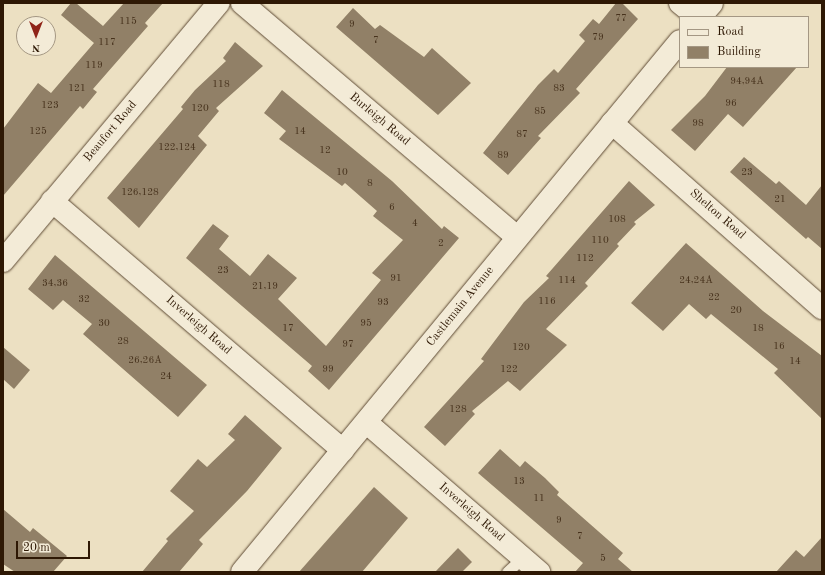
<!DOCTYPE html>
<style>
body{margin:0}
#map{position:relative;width:825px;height:575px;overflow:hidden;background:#ece0c2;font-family:"Old Standard TT",serif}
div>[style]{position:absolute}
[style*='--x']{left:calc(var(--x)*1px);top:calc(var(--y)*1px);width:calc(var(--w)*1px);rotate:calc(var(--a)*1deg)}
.building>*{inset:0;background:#918067}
.roads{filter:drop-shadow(0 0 1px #5e4a34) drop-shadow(0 0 1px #5e4a34)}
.lane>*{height:11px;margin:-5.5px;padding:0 5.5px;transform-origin:5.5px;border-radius:5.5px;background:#f3ebd7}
.street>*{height:22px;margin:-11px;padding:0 11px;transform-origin:11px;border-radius:11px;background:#f3ebd7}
.secondary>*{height:22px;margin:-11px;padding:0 11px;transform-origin:11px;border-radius:11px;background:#f3ebd7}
span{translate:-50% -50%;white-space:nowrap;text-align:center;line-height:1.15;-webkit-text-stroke:3px #f3ebd7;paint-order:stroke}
.number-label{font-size:10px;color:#47321d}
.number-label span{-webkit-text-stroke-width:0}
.street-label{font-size:12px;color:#2e1804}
.frame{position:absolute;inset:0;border:4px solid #2e1804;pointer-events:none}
.legend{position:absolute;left:679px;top:16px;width:130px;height:52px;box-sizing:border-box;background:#f3ebd7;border:1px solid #a49783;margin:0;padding:5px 7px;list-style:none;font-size:12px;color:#2e1804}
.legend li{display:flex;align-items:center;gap:8px;height:20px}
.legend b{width:20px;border:1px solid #a49783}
.north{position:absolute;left:16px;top:16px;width:40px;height:40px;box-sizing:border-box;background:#f3ebd7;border:1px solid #a49783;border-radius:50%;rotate:180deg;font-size:11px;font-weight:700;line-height:16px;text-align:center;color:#2e1804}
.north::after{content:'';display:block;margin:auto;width:14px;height:18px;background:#8f2418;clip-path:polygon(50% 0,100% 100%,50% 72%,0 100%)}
.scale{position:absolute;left:16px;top:541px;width:74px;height:18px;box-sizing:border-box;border:2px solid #2e1804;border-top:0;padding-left:5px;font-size:12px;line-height:14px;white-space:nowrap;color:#2e1804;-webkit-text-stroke:3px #f3ebd7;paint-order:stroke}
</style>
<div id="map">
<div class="building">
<div style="clip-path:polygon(71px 3px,76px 3px,103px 26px,124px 3px,163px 3px,145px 23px,148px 26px,93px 89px,97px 92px,83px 109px,80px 106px,3px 196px,3px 129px,38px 83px,51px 93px,94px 43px,61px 15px)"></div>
<div style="clip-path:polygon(616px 3px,622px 3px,638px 19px,576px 89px,580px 93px,538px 136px,541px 138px,508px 175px,483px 153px,538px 85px,554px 69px,558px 73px,585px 41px,579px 35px,593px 19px,599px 24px)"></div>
<div style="clip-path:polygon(353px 8px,375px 29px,380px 25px,424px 57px,432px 48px,471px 83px,438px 115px,336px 27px)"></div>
<div style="clip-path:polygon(235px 42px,263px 66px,216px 108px,219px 111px,198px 136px,207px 145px,139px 228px,107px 198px,183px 109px,181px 107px,195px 90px,226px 61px,223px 58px)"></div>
<div style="clip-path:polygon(727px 67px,797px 67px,743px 127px,728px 114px,695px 151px,671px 130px,705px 96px)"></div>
<div style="clip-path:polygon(282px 90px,392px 181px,442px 229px,444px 226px,459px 238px,329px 390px,308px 371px,312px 366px,186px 258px,213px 224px,229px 236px,219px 249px,250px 276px,268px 254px,297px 278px,278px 299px,326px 346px,381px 280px,372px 273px,403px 240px,373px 216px,377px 211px,345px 183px,342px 186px,279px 139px,286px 131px,264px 113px)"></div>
<div style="clip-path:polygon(744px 157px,776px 184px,779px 181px,806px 205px,822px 185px,822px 249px,808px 237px,806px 239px,730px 172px)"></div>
<div style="clip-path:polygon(629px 181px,655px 205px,634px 222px,636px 224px,617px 244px,619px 246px,585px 283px,588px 286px,546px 329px,567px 345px,520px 391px,508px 381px,472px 411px,475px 414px,445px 446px,424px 427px,484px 361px,481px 359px,524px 302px,549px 278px,546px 276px)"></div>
<div style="clip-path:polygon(686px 243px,763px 311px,822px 356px,822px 419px,774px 373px,778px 369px,711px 314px,706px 319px,689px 304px,663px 331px,631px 303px)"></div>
<div style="clip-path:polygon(55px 255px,207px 385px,178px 417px,83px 334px,92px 324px,63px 300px,53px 310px,28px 289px)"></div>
<div style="clip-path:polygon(3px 347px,30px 370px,14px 389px,3px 379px)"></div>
<div style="clip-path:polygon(245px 415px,282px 448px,247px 491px,199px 540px,203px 544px,179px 572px,142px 572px,168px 541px,166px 539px,194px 511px,170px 491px,198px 459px,207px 467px,235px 440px,228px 434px)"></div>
<div style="clip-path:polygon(500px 449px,520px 467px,525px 461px,545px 478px,559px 492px,557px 495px,623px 553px,618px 559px,633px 572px,575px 572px,583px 563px,478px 473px)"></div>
<div style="clip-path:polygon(374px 487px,408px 518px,362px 572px,299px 572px)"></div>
<div style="clip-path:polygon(3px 509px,30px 532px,33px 528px,67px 556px,53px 572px,15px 572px,3px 564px)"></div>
<div style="clip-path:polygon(822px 537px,822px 572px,776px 572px,796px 550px,804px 557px)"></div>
<div style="clip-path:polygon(458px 548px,472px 562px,462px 572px,435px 572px)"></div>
</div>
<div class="roads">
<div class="lane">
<div style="--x:507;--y:572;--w:21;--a:-43"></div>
</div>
<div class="street">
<div style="--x:242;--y:3;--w:361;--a:40.4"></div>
<div style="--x:680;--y:3;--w:22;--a:39"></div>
<div style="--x:700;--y:17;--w:18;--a:-49"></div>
<div style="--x:612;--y:123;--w:280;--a:41.4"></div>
<div style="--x:52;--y:201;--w:383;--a:40.6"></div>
<div style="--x:367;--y:423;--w:228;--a:40.9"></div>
<div style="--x:242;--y:572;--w:688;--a:-50.48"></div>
</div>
<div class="secondary">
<div style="--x:3;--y:261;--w:336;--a:-50.1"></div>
</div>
</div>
<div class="number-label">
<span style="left:621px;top:19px">77</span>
<span style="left:128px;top:22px">115</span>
<span style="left:352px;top:25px">9</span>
<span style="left:598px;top:38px">79</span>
<span style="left:376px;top:41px">7</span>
<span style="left:107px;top:43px">117</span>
<span style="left:94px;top:66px">119</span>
<span style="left:747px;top:82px">94,94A</span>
<span style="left:221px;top:85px">118</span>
<span style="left:77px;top:89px">121</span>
<span style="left:559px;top:89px">83</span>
<span style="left:731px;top:104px">96</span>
<span style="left:50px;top:106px">123</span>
<span style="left:200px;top:109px">120</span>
<span style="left:540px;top:112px">85</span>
<span style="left:698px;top:124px">98</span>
<span style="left:38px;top:132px">125</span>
<span style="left:300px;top:132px">14</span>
<span style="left:522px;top:135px">87</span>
<span style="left:177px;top:148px">122,124</span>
<span style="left:325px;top:151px">12</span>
<span style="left:503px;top:156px">89</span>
<span style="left:342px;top:173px">10</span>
<span style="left:747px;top:173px">23</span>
<span style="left:370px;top:184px">8</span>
<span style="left:140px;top:193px">126,128</span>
<span style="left:780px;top:200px">21</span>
<span style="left:392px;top:208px">6</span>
<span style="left:617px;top:220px">108</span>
<span style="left:415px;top:224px">4</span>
<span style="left:600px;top:241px">110</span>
<span style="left:441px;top:244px">2</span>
<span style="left:585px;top:259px">112</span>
<span style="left:223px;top:271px">23</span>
<span style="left:396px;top:279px">91</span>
<span style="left:567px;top:281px">114</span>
<span style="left:696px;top:281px">24,24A</span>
<span style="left:55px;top:284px">34,36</span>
<span style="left:265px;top:287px">21,19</span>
<span style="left:714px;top:298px">22</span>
<span style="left:84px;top:300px">32</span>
<span style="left:547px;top:302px">116</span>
<span style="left:383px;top:303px">93</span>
<span style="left:736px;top:311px">20</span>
<span style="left:104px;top:324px">30</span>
<span style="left:366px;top:324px">95</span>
<span style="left:288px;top:329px">17</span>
<span style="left:758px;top:329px">18</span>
<span style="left:123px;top:342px">28</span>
<span style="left:348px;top:345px">97</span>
<span style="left:779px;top:347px">16</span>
<span style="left:521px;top:348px">120</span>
<span style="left:145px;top:361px">26,26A</span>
<span style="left:795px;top:362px">14</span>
<span style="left:328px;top:370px">99</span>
<span style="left:509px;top:370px">122</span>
<span style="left:166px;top:377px">24</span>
<span style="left:458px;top:410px">128</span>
<span style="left:519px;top:482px">13</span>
<span style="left:539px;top:499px">11</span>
<span style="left:559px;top:521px">9</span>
<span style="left:580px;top:537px">7</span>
<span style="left:603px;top:559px">5</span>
</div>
<div class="street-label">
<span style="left:379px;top:120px;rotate:40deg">Burleigh Road</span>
<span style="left:111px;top:132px;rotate:-50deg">Beaufort Road</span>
<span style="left:717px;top:215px;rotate:41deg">Shelton Road</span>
<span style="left:461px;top:307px;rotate:-51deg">Castlemain Avenue</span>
<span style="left:198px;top:326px;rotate:41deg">Inverleigh Road</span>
<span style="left:471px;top:513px;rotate:41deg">Inverleigh Road</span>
</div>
<div class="frame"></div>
<ul class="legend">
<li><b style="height:5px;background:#f3ebd7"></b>Road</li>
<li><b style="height:11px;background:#918067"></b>Building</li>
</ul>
<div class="north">N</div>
<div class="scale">20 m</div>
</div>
